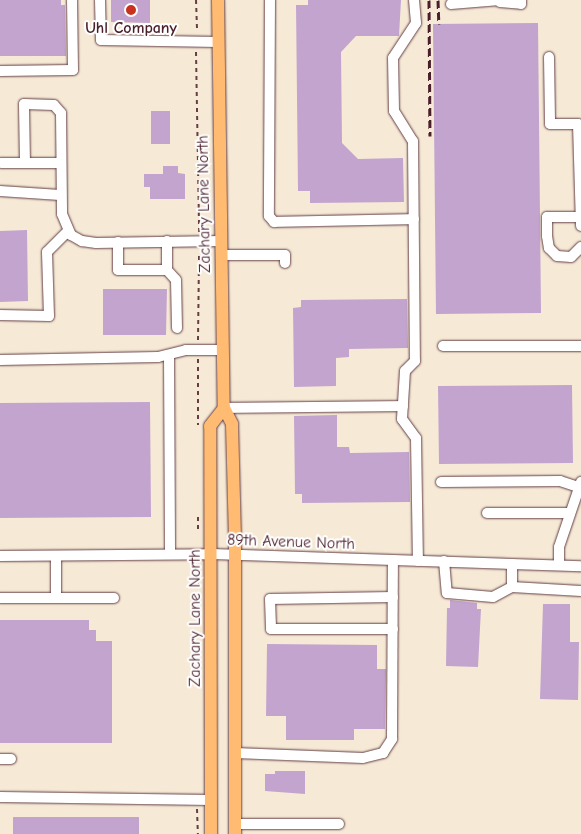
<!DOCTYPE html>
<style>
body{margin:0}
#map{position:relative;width:581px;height:834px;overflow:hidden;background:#f6ead6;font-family:"Comic Neue",sans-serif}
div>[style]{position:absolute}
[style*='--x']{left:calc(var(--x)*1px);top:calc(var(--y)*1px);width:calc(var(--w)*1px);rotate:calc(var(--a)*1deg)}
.building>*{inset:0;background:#c2a4cf}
.path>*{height:2px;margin-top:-1px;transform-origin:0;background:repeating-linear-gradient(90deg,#643d45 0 4px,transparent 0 8px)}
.roads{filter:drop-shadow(0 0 1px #643d45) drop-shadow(0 0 1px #643d45)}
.minor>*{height:10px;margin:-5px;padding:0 5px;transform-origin:5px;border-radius:5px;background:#fff}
.major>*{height:12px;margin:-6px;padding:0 6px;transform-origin:6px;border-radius:6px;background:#ffbb71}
.rail>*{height:3px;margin-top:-1.5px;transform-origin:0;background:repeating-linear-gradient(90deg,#4a1f2b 0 8px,transparent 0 12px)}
.dots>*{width:14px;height:14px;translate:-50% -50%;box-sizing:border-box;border:2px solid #fff;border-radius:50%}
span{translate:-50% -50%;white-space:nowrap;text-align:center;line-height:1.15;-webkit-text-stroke:4px #fff;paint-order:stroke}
.poi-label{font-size:16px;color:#4a1f2b;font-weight:700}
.street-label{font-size:16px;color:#4a1f2b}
</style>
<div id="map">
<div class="building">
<div style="clip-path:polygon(0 0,61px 0,61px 5px,65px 5px,66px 56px,0 56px)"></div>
<div style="clip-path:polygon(111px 0,150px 0,150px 23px,111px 22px)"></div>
<div style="clip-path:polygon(308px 0,401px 0,399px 36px,356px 36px,341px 52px,342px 143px,358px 159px,403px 158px,404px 202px,310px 203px,310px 191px,298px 191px,296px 5px,308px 5px)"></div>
<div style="clip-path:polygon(538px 23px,541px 313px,436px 314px,433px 24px)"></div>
<div style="clip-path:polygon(151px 111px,170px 111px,170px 144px,151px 144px)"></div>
<div style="clip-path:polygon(163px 166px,178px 166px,178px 173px,185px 174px,185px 199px,150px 199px,150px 187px,144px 187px,144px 174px,163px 174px)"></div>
<div style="clip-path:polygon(27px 230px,28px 301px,0 302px,0 231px)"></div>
<div style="clip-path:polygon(103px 289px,167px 289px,166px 335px,103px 335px)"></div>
<div style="clip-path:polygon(407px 299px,408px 348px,349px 349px,349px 357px,336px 358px,336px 386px,294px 387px,293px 308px,301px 307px,301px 300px)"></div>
<div style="clip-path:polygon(572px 385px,573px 463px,439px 464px,438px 386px)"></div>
<div style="clip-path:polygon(150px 402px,151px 517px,0 518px,0 403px)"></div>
<div style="clip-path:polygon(337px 415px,337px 447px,349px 447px,350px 453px,409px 452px,410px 502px,302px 503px,302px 494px,295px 494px,294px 416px)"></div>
<div style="clip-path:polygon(450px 600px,477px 603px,477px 609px,481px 609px,478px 667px,446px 666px,447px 608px,450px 608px)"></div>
<div style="clip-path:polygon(543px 604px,570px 604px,570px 642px,579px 642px,578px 700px,540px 699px)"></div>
<div style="clip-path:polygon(0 620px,89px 620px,89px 630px,96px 630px,96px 641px,112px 641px,112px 743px,0 743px)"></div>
<div style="clip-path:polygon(267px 644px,377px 645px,377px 669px,386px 669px,385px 729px,354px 729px,354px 740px,286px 740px,286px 716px,266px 716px)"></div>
<div style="clip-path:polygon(275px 771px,305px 771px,305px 794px,265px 791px,265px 774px,275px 774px)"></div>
<div style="clip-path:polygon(13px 817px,139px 817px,139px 834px,13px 834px)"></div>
</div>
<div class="path">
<div style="--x:196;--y:0;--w:32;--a:88"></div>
<div style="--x:196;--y:52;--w:180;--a:89"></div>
<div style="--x:198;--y:340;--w:88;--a:-89.3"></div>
<div style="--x:198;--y:359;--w:66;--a:90"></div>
<div style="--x:198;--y:517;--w:15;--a:90"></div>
<div style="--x:198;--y:567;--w:17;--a:90"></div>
<div style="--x:197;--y:809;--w:25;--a:88"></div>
</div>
<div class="roads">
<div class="minor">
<div style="--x:100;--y:0;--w:40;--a:88.6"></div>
<div style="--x:101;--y:40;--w:117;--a:1"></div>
<div style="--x:270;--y:0;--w:216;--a:90.3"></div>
<div style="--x:269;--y:216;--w:8;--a:50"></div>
<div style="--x:274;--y:222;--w:140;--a:-1.2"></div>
<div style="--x:414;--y:0;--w:23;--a:85"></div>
<div style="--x:416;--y:23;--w:42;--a:123.3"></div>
<div style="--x:393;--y:58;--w:53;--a:88.9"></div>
<div style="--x:394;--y:111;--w:36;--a:58"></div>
<div style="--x:413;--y:141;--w:220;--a:89.5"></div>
<div style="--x:415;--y:361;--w:14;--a:135"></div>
<div style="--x:405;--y:371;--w:48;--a:93.6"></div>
<div style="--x:402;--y:419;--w:24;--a:54"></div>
<div style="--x:416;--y:438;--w:123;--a:89.1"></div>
<div style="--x:500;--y:2;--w:21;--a:5"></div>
<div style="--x:521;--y:4;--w:4;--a:-90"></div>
<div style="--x:451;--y:4;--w:49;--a:-4.7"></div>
<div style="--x:549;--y:57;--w:67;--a:89.1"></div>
<div style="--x:550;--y:124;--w:28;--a:0"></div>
<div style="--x:578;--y:124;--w:102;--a:88.3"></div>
<div style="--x:0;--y:71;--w:73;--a:-0.8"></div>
<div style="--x:73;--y:70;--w:70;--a:-90.8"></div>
<div style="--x:1;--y:163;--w:24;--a:0"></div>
<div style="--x:25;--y:163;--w:59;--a:-91"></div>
<div style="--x:24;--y:104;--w:30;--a:2"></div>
<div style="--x:54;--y:105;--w:11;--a:49"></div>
<div style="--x:61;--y:113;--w:101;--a:89.4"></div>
<div style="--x:62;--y:214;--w:23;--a:67"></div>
<div style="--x:71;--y:235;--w:13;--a:29"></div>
<div style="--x:82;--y:241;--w:14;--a:8"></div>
<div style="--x:96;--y:243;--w:125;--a:-0.9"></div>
<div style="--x:25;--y:163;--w:36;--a:0"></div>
<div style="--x:0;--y:191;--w:60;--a:3.8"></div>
<div style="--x:581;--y:217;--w:34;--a:180"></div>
<div style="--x:547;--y:217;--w:19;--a:90"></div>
<div style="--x:547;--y:236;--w:12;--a:81"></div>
<div style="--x:549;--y:248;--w:11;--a:45"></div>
<div style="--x:557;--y:256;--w:14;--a:4"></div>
<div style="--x:571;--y:257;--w:14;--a:-45"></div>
<div style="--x:118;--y:242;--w:28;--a:90"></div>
<div style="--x:118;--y:270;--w:49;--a:0"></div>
<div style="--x:167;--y:270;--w:29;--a:-90"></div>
<div style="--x:221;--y:255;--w:64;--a:0"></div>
<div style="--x:285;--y:255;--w:8;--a:90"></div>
<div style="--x:167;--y:270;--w:13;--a:48"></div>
<div style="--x:176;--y:280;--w:48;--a:88.8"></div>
<div style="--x:0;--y:315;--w:49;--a:1.2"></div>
<div style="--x:49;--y:316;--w:64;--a:-91.8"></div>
<div style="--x:47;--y:252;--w:30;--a:-45"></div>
<div style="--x:443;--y:346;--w:138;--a:0"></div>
<div style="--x:169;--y:355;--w:199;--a:89.7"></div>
<div style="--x:0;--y:360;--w:158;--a:-1.1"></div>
<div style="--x:158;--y:357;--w:29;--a:-14"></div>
<div style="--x:186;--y:350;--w:37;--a:0"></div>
<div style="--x:224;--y:408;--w:179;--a:-0.6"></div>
<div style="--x:441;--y:482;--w:119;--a:-0.5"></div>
<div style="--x:560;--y:481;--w:20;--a:18"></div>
<div style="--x:487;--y:513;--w:83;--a:0"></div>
<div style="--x:0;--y:556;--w:212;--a:-0.5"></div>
<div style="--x:212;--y:554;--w:369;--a:1.9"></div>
<div style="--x:444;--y:561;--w:32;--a:85"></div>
<div style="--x:447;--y:593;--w:46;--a:5"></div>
<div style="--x:493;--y:597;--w:21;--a:-28"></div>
<div style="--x:512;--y:564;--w:23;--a:90"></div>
<div style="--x:512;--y:587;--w:69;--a:3.3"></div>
<div style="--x:559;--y:565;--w:18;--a:-90"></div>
<div style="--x:559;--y:547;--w:69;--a:-71.3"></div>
<div style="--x:393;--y:597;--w:123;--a:179.1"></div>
<div style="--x:270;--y:599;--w:30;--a:88"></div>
<div style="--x:271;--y:629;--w:122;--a:0"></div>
<div style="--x:0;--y:598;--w:114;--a:0"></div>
<div style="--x:56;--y:598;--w:42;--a:-90"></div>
<div style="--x:235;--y:753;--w:128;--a:2.2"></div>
<div style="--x:363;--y:758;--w:21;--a:-14"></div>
<div style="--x:383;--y:753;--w:17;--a:-57"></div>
<div style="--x:392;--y:739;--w:179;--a:-89.7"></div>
<div style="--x:0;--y:759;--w:11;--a:0"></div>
<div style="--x:0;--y:797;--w:211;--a:0.8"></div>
<div style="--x:235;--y:824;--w:104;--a:0"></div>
</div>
<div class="major">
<div style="--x:218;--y:0;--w:408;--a:89.2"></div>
<div style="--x:224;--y:408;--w:18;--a:63"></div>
<div style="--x:232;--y:424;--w:112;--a:88.5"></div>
<div style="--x:235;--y:536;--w:298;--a:90"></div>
<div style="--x:211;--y:834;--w:408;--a:-90.1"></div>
<div style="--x:210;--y:426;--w:23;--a:-52"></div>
</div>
</div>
<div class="rail">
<div style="--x:429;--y:0;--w:136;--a:89.6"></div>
<div style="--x:438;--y:0;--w:24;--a:88"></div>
</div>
<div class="dots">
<div style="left:131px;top:10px;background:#c8321e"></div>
</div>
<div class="poi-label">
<span style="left:131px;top:28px">Uhl Company</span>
</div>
<div class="street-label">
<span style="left:204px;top:204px;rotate:-91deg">Zachary Lane North</span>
<span style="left:291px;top:542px;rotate:2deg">89th Avenue North</span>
<span style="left:195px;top:618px;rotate:-90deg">Zachary Lane North</span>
</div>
</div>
